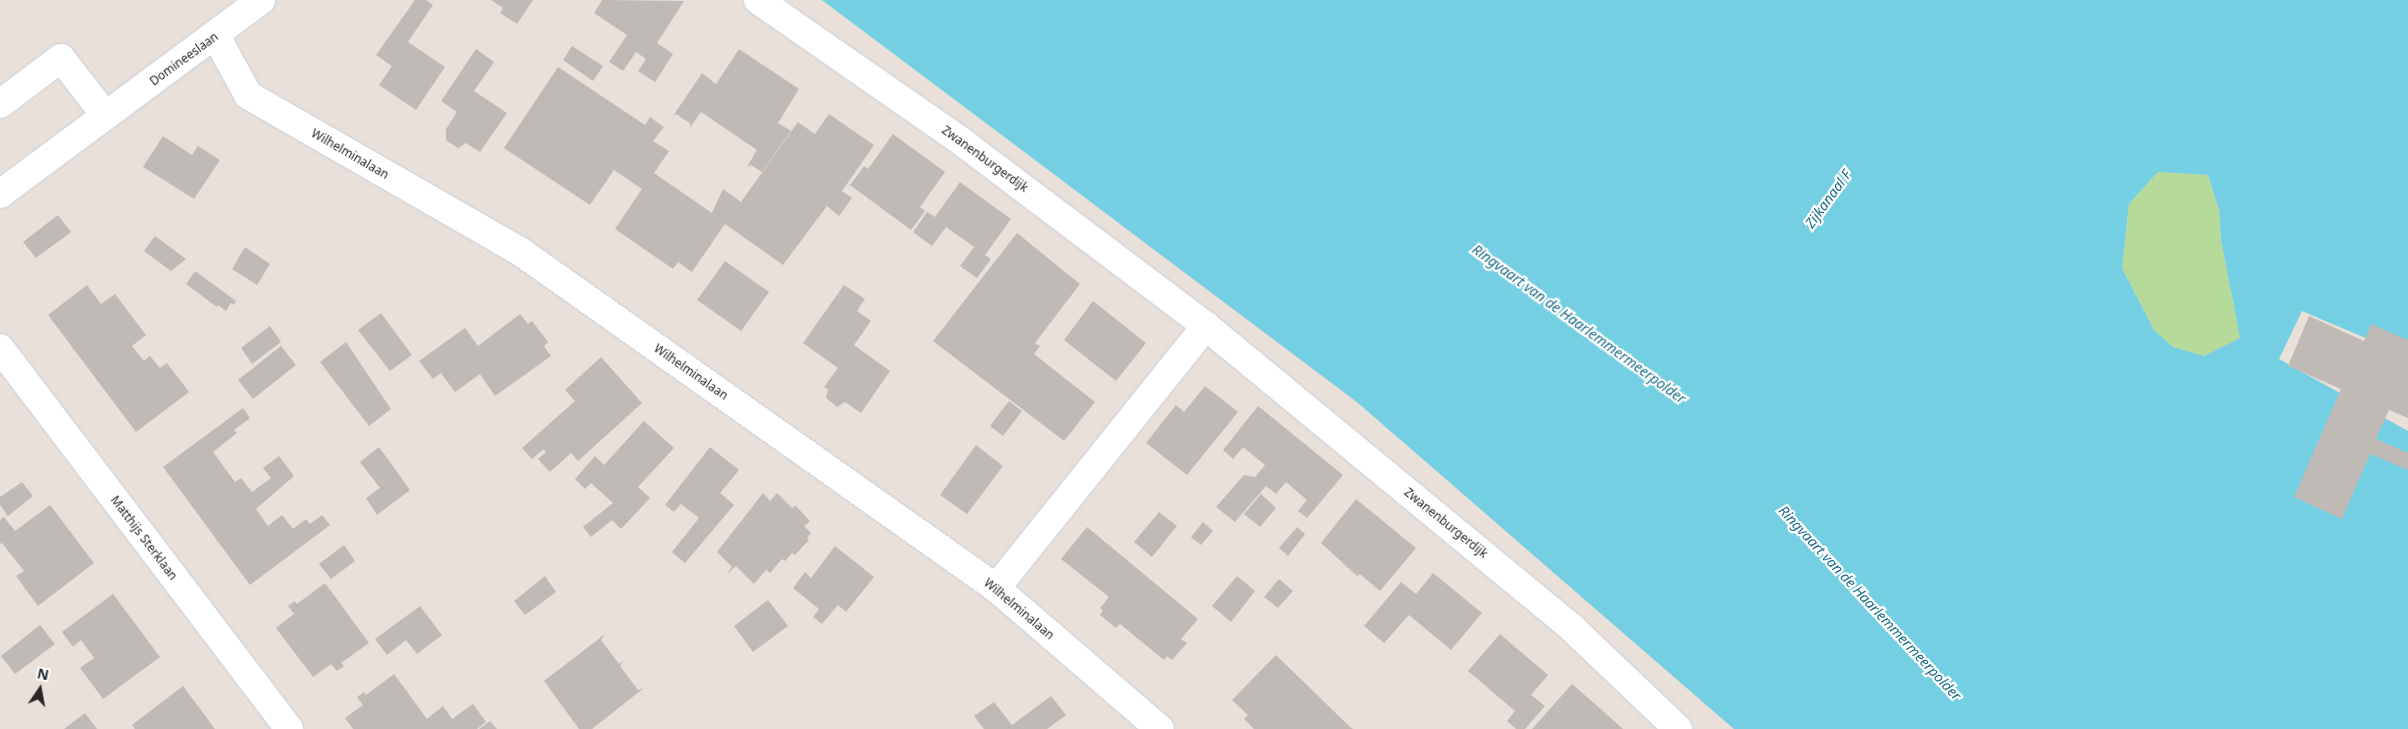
<!DOCTYPE html>
<style>
body{margin:0}
#map{position:relative;width:2408px;height:729px;overflow:hidden;background:#e8e0d9;font-family:"Noto Sans",sans-serif}
div>[style]{position:absolute}
[style*='--x']{left:calc(var(--x)*1px);top:calc(var(--y)*1px);width:calc(var(--w)*1px);rotate:calc(var(--a)*1deg)}
.green>*{inset:0;background:#b6da9a}
.water>*{inset:0;background:#74cfe2}
.building>*{inset:0;background:#c0bab6}
.roads{filter:drop-shadow(0 0 1px #ccd0db) drop-shadow(0 0 1px #ccd0db)}
.minor>*{height:28px;margin:-14px;padding:0 14px;transform-origin:14px;border-radius:14px;background:#fff}
.tertiary>*{height:28px;margin:-14px;padding:0 14px;transform-origin:14px;border-radius:14px;background:#fff}
span{translate:-50% -50%;white-space:nowrap;text-align:center;line-height:1.15;-webkit-text-stroke:4.5px #fff;paint-order:stroke}
.street-label{font-size:12px;color:#272727}
.water-label{font-size:14px;color:#196c88;font-style:italic}
.north{position:absolute;left:15px;top:664px;width:50px;height:50px;-webkit-text-stroke:4px #fff;paint-order:stroke;rotate:12deg;font-size:14px;font-weight:700;line-height:20px;text-align:center;color:#272727}
.north::after{content:'';display:block;margin:auto;width:18px;height:22px;background:#272727;clip-path:polygon(50% 0,100% 100%,50% 72%,0 100%)}
</style>
<div id="map">
<div class="green">
<div style="clip-path:polygon(2158px 172px,2208px 175px,2219px 210px,2221px 240px,2240px 338px,2204px 356px,2173px 347px,2154px 330px,2122px 268px,2129px 204px)"></div>
</div>
<div class="water">
<div style="clip-path:polygon(evenodd,822px 0,2408px 0,2408px 356px,2302px 311px,2279px 359px,2408px 431px,2408px 729px,1734px 729px,1358px 403px,822px 0,2158px 172px,2208px 175px,2219px 210px,2221px 240px,2240px 338px,2204px 356px,2173px 347px,2154px 330px,2122px 268px,2129px 204px,2158px 172px)"></div>
</div>
<div class="building">
<div style="clip-path:polygon(415px 0,426px 0,433px 5px,408px 42px,445px 67px,416px 110px,379px 85px,392px 66px,376px 55px)"></div>
<div style="clip-path:polygon(491px 0,533px 0,517px 24px,500px 13px,503px 8px)"></div>
<div style="clip-path:polygon(602px 0,684px 1px,657px 43px,673px 54px,655px 82px,638px 71px,646px 59px,636px 52px,623px 71px,609px 62px,627px 35px,594px 13px)"></div>
<div style="clip-path:polygon(572px 46px,603px 66px,593px 81px,563px 60px)"></div>
<div style="clip-path:polygon(476px 49px,494px 62px,474px 91px,507px 113px,480px 152px,466px 143px,458px 148px,446px 140px,446px 129px,457px 112px,441px 101px)"></div>
<div style="clip-path:polygon(739px 49px,799px 89px,778px 123px,791px 131px,762px 172px,751px 165px,747px 167px,757px 150px,701px 112px,690px 128px,691px 124px,676px 114px,673px 116px,702px 73px,716px 84px)"></div>
<div style="clip-path:polygon(558px 67px,645px 125px,650px 117px,664px 127px,653px 141px,669px 151px,654px 173px,712px 213px,723px 189px,741px 202px,798px 122px,815px 134px,829px 114px,874px 145px,842px 191px,852px 198px,839px 216px,827px 206px,783px 265px,725px 224px,692px 272px,678px 262px,673px 269px,615px 229px,642px 189px,614px 170px,590px 205px,504px 148px)"></div>
<div style="clip-path:polygon(893px 134px,945px 172px,920px 207px,925px 211px,911px 230px,850px 185px,864px 166px,868px 169px)"></div>
<div style="clip-path:polygon(163px 136px,192px 155px,198px 146px,220px 160px,194px 199px,143px 167px)"></div>
<div style="clip-path:polygon(960px 182px,1011px 219px,985px 255px,991px 259px,977px 278px,960px 266px,974px 247px,946px 227px,932px 246px,913px 232px,927px 212px,935px 217px)"></div>
<div style="clip-path:polygon(58px 215px,71px 232px,36px 258px,23px 242px)"></div>
<div style="clip-path:polygon(1017px 233px,1080px 284px,1035px 343px,1040px 346px,1034px 354px,1095px 402px,1064px 441px,933px 341px)"></div>
<div style="clip-path:polygon(155px 236px,186px 259px,171px 271px,144px 251px)"></div>
<div style="clip-path:polygon(245px 247px,270px 264px,257px 285px,232px 269px)"></div>
<div style="clip-path:polygon(725px 261px,769px 292px,741px 331px,697px 300px)"></div>
<div style="clip-path:polygon(195px 271px,236px 301px,234px 305px,231px 303px,226px 311px,218px 305px,217px 307px,186px 284px)"></div>
<div style="clip-path:polygon(87px 285px,101px 304px,115px 294px,146px 335px,132px 346px,144px 361px,150px 356px,160px 368px,167px 363px,189px 392px,136px 432px,48px 315px)"></div>
<div style="clip-path:polygon(844px 285px,865px 299px,857px 311px,871px 321px,854px 345px,890px 371px,861px 413px,845px 402px,837px 407px,826px 398px,828px 389px,824px 387px,838px 368px,803px 343px)"></div>
<div style="clip-path:polygon(1093px 301px,1146px 343px,1116px 381px,1064px 340px)"></div>
<div style="clip-path:polygon(381px 313px,412px 355px,390px 371px,358px 330px)"></div>
<div style="clip-path:polygon(520px 314px,528px 324px,532px 321px,548px 342px,544px 346px,551px 356px,495px 396px,480px 374px,455px 392px,441px 373px,433px 379px,419px 361px,465px 328px,478px 346px)"></div>
<div style="clip-path:polygon(2309px 316px,2364px 341px,2371px 324px,2408px 340px,2408px 418px,2389px 410px,2376px 439px,2408px 453px,2408px 470px,2370px 454px,2342px 519px,2294px 497px,2341px 389px,2288px 366px)"></div>
<div style="clip-path:polygon(270px 326px,281px 342px,252px 364px,241px 348px)"></div>
<div style="clip-path:polygon(346px 342px,391px 409px,369px 426px,320px 362px)"></div>
<div style="clip-path:polygon(281px 346px,296px 365px,253px 399px,238px 380px)"></div>
<div style="clip-path:polygon(601px 357px,642px 403px,578px 461px,571px 453px,550px 472px,538px 459px,546px 452px,544px 449px,532px 459px,522px 448px,575px 401px,565px 390px)"></div>
<div style="clip-path:polygon(1205px 386px,1238px 412px,1187px 475px,1146px 443px,1176px 405px,1184px 412px)"></div>
<div style="clip-path:polygon(1009px 401px,1022px 411px,1003px 436px,990px 426px)"></div>
<div style="clip-path:polygon(1258px 406px,1343px 475px,1307px 518px,1298px 511px,1307px 500px,1286px 482px,1276px 494px,1266px 486px,1235px 522px,1216px 507px,1244px 475px,1255px 477px,1265px 465px,1243px 447px,1233px 459px,1223px 450px)"></div>
<div style="clip-path:polygon(243px 408px,250px 418px,234px 430px,237px 433px,213px 452px,235px 482px,241px 478px,252px 492px,271px 478px,263px 468px,279px 456px,294px 476px,256px 509px,268px 526px,282px 515px,293px 529px,306px 519px,310px 524px,322px 515px,330px 525px,250px 585px,163px 467px)"></div>
<div style="clip-path:polygon(644px 421px,674px 448px,638px 487px,650px 498px,621px 529px,612px 520px,591px 537px,583px 527px,613px 503px,591px 483px,585px 489px,575px 479px,595px 456px,604px 465px)"></div>
<div style="clip-path:polygon(976px 445px,1003px 466px,967px 514px,940px 495px)"></div>
<div style="clip-path:polygon(379px 447px,410px 490px,377px 515px,366px 498px,380px 488px,360px 462px)"></div>
<div style="clip-path:polygon(710px 447px,739px 470px,720px 493px,734px 505px,685px 563px,672px 552px,699px 518px,681px 504px,674px 512px,665px 505px)"></div>
<div style="clip-path:polygon(22px 482px,33px 496px,8px 516px,0 505px,0 497px)"></div>
<div style="clip-path:polygon(763px 493px,770px 501px,777px 493px,792px 508px,798px 504px,796px 506px,810px 521px,804px 526px,811px 533px,807px 538px,809px 540px,795px 555px,792px 553px,785px 561px,782px 559px,770px 573px,766px 570px,754px 584px,736px 566px,726px 575px,732px 567px,717px 552px)"></div>
<div style="clip-path:polygon(1261px 494px,1276px 508px,1260px 527px,1244px 514px)"></div>
<div style="clip-path:polygon(1356px 499px,1416px 548px,1380px 591px,1360px 574px,1357px 576px,1321px 543px)"></div>
<div style="clip-path:polygon(50px 505px,94px 563px,38px 606px,16px 576px,24px 571px,2px 543px,0 544px,0 520px,4px 517px,15px 531px)"></div>
<div style="clip-path:polygon(1159px 512px,1177px 526px,1152px 557px,1134px 542px)"></div>
<div style="clip-path:polygon(1203px 522px,1213px 531px,1201px 545px,1191px 537px)"></div>
<div style="clip-path:polygon(1087px 527px,1198px 619px,1181px 639px,1187px 643px,1172px 660px,1167px 656px,1164px 660px,1120px 624px,1116px 628px,1100px 615px,1103px 610px,1100px 608px,1109px 597px,1061px 559px)"></div>
<div style="clip-path:polygon(1297px 527px,1305px 534px,1288px 556px,1279px 548px)"></div>
<div style="clip-path:polygon(344px 545px,355px 561px,331px 579px,319px 564px)"></div>
<div style="clip-path:polygon(835px 546px,874px 577px,846px 612px,838px 605px,822px 624px,813px 617px,819px 609px,793px 588px,805px 572px,811px 578px)"></div>
<div style="clip-path:polygon(1433px 573px,1482px 613px,1451px 650px,1409px 615px,1384px 643px,1364px 626px,1401px 582px,1416px 594px)"></div>
<div style="clip-path:polygon(545px 576px,556px 592px,525px 615px,514px 601px)"></div>
<div style="clip-path:polygon(1237px 576px,1255px 591px,1231px 622px,1212px 606px)"></div>
<div style="clip-path:polygon(1279px 579px,1293px 591px,1278px 608px,1264px 597px)"></div>
<div style="clip-path:polygon(325px 583px,369px 643px,341px 663px,344px 666px,337px 671px,331px 664px,313px 677px,276px 628px,294px 614px,288px 606px,295px 601px,297px 604px)"></div>
<div style="clip-path:polygon(113px 594px,160px 657px,103px 699px,80px 668px,94px 658px,81px 640px,73px 647px,62px 632px)"></div>
<div style="clip-path:polygon(768px 600px,788px 626px,753px 652px,734px 626px)"></div>
<div style="clip-path:polygon(420px 606px,442px 635px,417px 654px,406px 640px,387px 655px,375px 639px)"></div>
<div style="clip-path:polygon(40px 625px,55px 644px,15px 674px,1px 656px)"></div>
<div style="clip-path:polygon(605px 634px,601px 640px,619px 664px,624px 660px,620px 666px,638px 690px,644px 688px,592px 729px,579px 729px,544px 681px)"></div>
<div style="clip-path:polygon(1500px 634px,1548px 675px,1531px 695px,1545px 706px,1525px 729px,1516px 729px,1507px 721px,1515px 711px,1468px 671px)"></div>
<div style="clip-path:polygon(1276px 655px,1349px 726px,1353px 729px,1254px 729px,1244px 719px,1248px 715px,1232px 700px)"></div>
<div style="clip-path:polygon(394px 674px,427px 719px,443px 706px,452px 719px,473px 704px,486px 722px,477px 729px,353px 729px,345px 718px,363px 705px,357px 697px,364px 692px,366px 695px)"></div>
<div style="clip-path:polygon(1572px 684px,1603px 711px,1623px 729px,1532px 729px)"></div>
<div style="clip-path:polygon(183px 686px,215px 729px,135px 729px,132px 725px)"></div>
<div style="clip-path:polygon(1051px 696px,1066px 715px,1047px 729px,984px 729px,974px 716px,994px 702px,1012px 725px)"></div>
<div style="clip-path:polygon(85px 713px,97px 729px,64px 729px)"></div>
<div style="clip-path:polygon(490px 721px,497px 729px,479px 729px)"></div>
</div>
<div class="roads">
<div class="minor">
<div style="--x:216;--y:36;--w:67;--a:61.5"></div>
<div style="--x:248;--y:95;--w:315;--a:29.9"></div>
<div style="--x:521;--y:252;--w:582;--a:35.27"></div>
<div style="--x:996;--y:588;--w:216;--a:40.7"></div>
<div style="--x:0;--y:104;--w:76;--a:-37"></div>
<div style="--x:61;--y:58;--w:72;--a:52.3"></div>
<div style="--x:0;--y:348;--w:478;--a:52.8"></div>
<div style="--x:996;--y:588;--w:336;--a:-51.3"></div>
</div>
<div class="tertiary">
<div style="--x:758;--y:0;--w:249;--a:34.8"></div>
<div style="--x:962;--y:142;--w:306;--a:37"></div>
<div style="--x:1206;--y:326;--w:476;--a:39.5"></div>
<div style="--x:1573;--y:629;--w:145;--a:43.6"></div>
<div style="--x:0;--y:194;--w:325;--a:-36.6"></div>
</div>
</div>
<div class="street-label">
<span style="left:184px;top:59px;rotate:-36deg">Domineeslaan</span>
<span style="left:350px;top:154px;rotate:30deg">Wilhelminalaan</span>
<span style="left:985px;top:159px;rotate:36deg">Zwanenburgerdijk</span>
<span style="left:691px;top:372px;rotate:35deg">Wilhelminalaan</span>
<span style="left:1446px;top:523px;rotate:39deg">Zwanenburgerdijk</span>
<span style="left:144px;top:538px;rotate:53deg">Matthijs Sterklaan</span>
<span style="left:1019px;top:609px;rotate:40deg">Wilhelminalaan</span>
</div>
<div class="water-label">
<span style="left:1828px;top:199px;rotate:-54deg">Zijkanaal F</span>
<span style="left:1579px;top:324px;rotate:36deg">Ringvaart van de Haarlemmermeerpolder</span>
<span style="left:1870px;top:603px;rotate:47deg">Ringvaart van de Haarlemmermeerpolder</span>
</div>
<div class="north">N</div>
</div>
